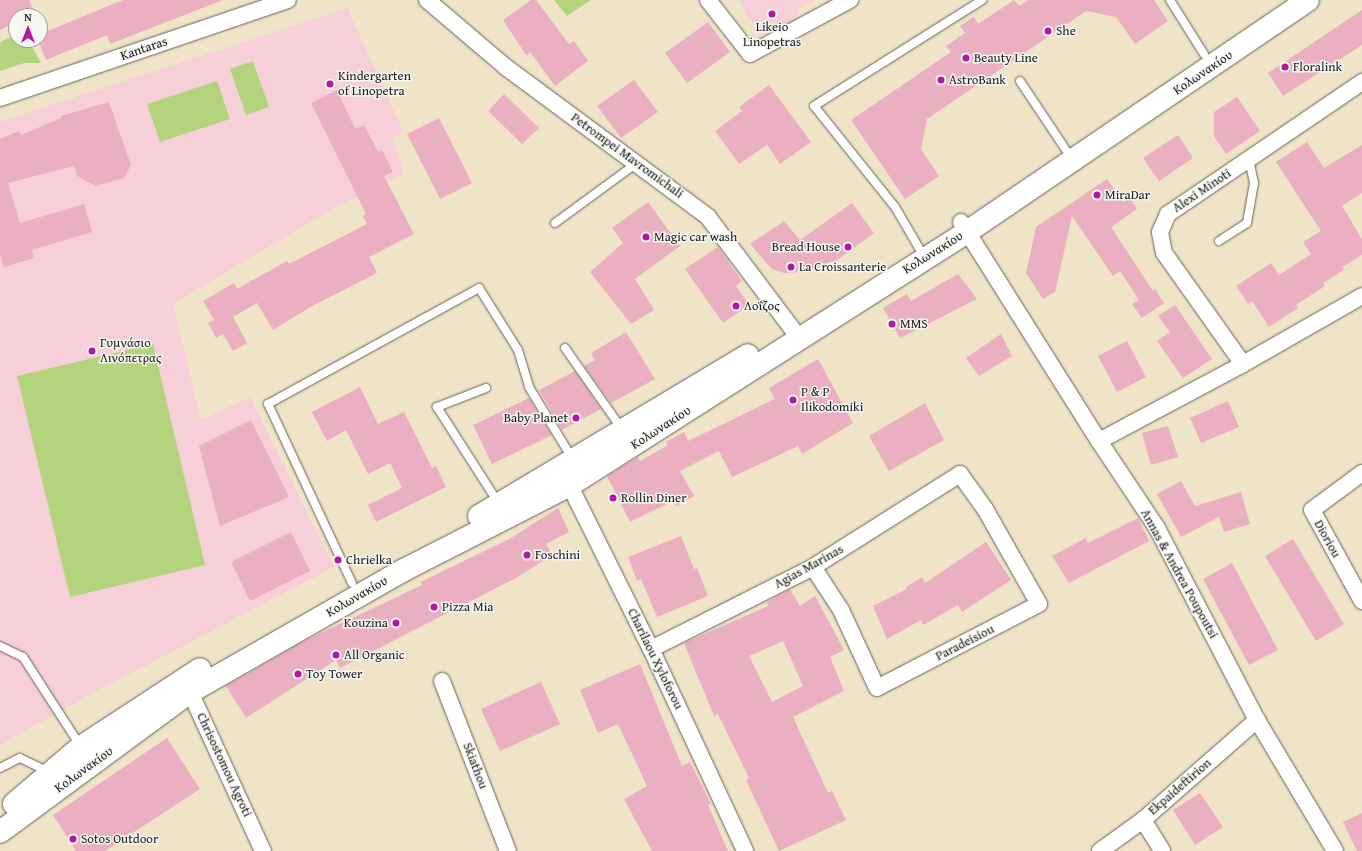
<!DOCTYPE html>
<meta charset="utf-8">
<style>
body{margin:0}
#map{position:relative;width:1362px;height:851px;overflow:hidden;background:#efe3c8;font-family:"Gentium Book Plus",serif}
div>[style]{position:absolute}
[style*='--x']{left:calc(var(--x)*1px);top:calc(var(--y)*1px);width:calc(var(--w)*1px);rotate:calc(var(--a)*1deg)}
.built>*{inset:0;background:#f6cfd9}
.green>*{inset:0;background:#b3d47c}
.building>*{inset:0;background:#eab0c2}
.roads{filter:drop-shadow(0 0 1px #666258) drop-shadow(0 0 1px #666258)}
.lane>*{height:8px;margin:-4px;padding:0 4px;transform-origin:4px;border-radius:4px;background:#fff}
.street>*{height:16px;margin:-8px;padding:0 8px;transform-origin:8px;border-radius:8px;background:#fff}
.secondary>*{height:22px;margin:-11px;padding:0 11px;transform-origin:11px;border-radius:11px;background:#fff}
.dots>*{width:11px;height:11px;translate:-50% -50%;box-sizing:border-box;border:2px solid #f6f6f2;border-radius:50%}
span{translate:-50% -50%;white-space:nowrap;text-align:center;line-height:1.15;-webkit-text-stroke:3px #f6f6f2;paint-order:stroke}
.poi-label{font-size:13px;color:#1c1c1c}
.left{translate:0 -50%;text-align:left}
.right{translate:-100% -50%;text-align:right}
.street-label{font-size:13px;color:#1c1c1c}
.north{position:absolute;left:8px;top:8px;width:40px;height:40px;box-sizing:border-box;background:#f6f6f2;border:1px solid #9f9f9c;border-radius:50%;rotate:0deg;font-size:11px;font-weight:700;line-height:16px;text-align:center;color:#1c1c1c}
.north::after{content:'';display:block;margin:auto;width:14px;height:18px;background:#b5179e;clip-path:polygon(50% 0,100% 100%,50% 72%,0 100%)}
</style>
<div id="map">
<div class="built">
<div style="clip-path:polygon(740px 0,815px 0,799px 9px,794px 21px,775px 33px,762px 30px,748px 19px)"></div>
<div style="clip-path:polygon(347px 8px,403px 131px,393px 140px,404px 173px,331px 210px,173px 304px,201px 420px,250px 397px,334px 567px,82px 699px,0 745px,0 122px)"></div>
</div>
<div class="green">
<div style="clip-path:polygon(554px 0,591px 0,567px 16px)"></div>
<div style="clip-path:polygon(16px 35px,16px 40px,28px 40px,41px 63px,24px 63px,0 71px,0 42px)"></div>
<div style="clip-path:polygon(253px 61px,269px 107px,246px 115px,230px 69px)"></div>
<div style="clip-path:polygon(217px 81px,230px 119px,160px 142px,147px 104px)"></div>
<div style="clip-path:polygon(153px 344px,205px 565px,70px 597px,17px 376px)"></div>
</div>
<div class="building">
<div style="clip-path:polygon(0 0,29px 0,35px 13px,29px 16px,16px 16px,16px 22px,0 30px)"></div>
<div style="clip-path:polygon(123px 0,223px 0,110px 44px,107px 35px,46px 60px,38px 40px,40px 34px)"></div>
<div style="clip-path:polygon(531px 0,536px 0,569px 44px,574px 41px,588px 61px,555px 86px,530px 52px,526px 55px,503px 20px)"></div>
<div style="clip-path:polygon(1014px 0,1019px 6px,1029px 0,1154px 0,1168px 21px,1135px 44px,1116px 17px,1086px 11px,927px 119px,921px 149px,939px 176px,905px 199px,851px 120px,951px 52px,946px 46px,965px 33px,960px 26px,974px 17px,978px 24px)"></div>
<div style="clip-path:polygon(1362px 10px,1362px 45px,1283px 96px,1268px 73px)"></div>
<div style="clip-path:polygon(708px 22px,730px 52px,687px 83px,665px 53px)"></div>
<div style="clip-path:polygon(634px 80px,658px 112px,621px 138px,597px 106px)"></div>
<div style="clip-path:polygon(769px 85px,811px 142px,780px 164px,767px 145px,739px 164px,715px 131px,742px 111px,739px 107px)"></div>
<div style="clip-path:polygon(337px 90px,355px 129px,364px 125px,378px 152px,382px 150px,393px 172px,384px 176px,414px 234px,369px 257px,377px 273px,312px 306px,273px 330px,257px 303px,233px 317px,247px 343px,233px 351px,223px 334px,216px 338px,208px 323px,214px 320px,203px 301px,234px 283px,237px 289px,287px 261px,289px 264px,367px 224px,363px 216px,366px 214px,311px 103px)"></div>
<div style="clip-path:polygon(504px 94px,539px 128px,522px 144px,488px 111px)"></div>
<div style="clip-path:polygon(1237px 97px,1260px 131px,1226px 154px,1214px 136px,1214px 112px)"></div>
<div style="clip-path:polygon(109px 102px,131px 165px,124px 178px,96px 186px,77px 176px,74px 166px,8px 183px,20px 223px,84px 204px,92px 232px,32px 250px,34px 258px,4px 267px,0 254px,0 139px,19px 131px,21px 135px,61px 118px,61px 116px)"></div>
<div style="clip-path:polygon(439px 118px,472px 183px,440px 199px,407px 134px)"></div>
<div style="clip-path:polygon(1178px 135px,1193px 158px,1159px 181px,1143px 158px)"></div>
<div style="clip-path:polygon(1307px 142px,1324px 168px,1362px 145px,1362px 193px,1342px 206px,1362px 239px,1362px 255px,1342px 267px,1344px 270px,1323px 283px,1325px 286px,1296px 305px,1298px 308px,1269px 327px,1252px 301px,1248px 304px,1236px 286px,1271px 263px,1279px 275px,1311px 254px,1303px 242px,1321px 231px,1276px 162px)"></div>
<div style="clip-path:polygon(1107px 179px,1123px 202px,1130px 198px,1137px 209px,1111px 227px,1153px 291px,1155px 289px,1164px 303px,1142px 318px,1132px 304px,1139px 300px,1120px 271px,1113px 276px,1072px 216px,1055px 292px,1043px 299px,1026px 273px,1036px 227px)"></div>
<div style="clip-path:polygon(648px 202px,680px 246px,635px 279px,654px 310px,631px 324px,590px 272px,623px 243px,612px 228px)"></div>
<div style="clip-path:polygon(852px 203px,874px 233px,833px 263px,832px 261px,809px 272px,784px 273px,772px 269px,750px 244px,784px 221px,800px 240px)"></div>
<div style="clip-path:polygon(718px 247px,742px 281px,736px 286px,749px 305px,723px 323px,685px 269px)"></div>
<div style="clip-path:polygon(958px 274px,977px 299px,900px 338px,883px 308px,907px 294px,911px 301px)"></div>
<div style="clip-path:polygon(1175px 305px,1212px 359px,1183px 378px,1157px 341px,1170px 332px,1158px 316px)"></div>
<div style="clip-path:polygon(626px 332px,655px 379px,611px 403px,584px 366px,595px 360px,591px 353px)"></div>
<div style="clip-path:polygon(1001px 334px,1012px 356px,979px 376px,966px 358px)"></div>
<div style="clip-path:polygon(1127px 341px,1146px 377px,1117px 392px,1098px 356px)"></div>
<div style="clip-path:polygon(818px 359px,853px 423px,802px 454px,798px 446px,732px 477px,719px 451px,680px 471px,694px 496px,676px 506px,673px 501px,630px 522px,607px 476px,638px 457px,640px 461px,668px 445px,666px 442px,684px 432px,688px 441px,775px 399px,769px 388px)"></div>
<div style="clip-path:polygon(575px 371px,601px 409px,562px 430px,539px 390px)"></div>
<div style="clip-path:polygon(360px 387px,378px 424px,404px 412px,432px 468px,436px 466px,446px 487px,376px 522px,368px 505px,402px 488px,390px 463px,368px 474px,346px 430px,327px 441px,312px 412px)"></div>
<div style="clip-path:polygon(529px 398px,552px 435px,492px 464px,473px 425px)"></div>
<div style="clip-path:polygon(1228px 401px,1239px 427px,1201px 443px,1190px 418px)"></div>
<div style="clip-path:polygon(925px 403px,944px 440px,889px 471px,869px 436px)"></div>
<div style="clip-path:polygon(251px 420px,289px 497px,220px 526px,199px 446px)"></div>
<div style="clip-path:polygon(1168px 426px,1178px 457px,1151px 465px,1142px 433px)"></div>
<div style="clip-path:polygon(1181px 481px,1195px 506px,1241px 492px,1250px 524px,1224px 532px,1219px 517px,1181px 537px,1157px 494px)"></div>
<div style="clip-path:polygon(558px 508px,569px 532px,546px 544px,552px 555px,516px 578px,340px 668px,336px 660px,246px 718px,226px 686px,302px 642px,422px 585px,421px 582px,511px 538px)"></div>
<div style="clip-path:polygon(1138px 518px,1149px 541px,1069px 583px,1052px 556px,1086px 538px,1088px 543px)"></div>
<div style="clip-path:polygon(291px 532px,310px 571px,250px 601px,231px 562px)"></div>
<div style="clip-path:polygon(681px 536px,694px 569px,697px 568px,708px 596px,657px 617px,641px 579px,637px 581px,628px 557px)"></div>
<div style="clip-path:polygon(1293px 539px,1344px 624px,1316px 641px,1265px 556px)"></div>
<div style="clip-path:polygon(986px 542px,1011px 580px,962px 612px,958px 605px,923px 625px,921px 620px,887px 639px,873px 606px,907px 589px,906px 587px,922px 577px,925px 583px)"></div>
<div style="clip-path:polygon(1232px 563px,1278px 650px,1249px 665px,1203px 579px)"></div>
<div style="clip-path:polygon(evenodd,790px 589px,800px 606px,815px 596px,844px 650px,830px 657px,844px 691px,793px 717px,828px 793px,832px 791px,846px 820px,779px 851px,746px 780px,749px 778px,718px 714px,714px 716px,684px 643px,768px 606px,767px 602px,790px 589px,783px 641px,803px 686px,772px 702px,749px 656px,783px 641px)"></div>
<div style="clip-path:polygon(640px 664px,682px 766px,690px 762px,711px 804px,708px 805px,728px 851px,652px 851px,624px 799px,647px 786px,618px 724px,598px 733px,580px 690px)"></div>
<div style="clip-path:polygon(541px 682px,560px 724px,500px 751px,481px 709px)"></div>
<div style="clip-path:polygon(167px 738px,200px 789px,105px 851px,76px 851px,53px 815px)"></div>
<div style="clip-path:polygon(1200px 793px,1223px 827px,1195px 845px,1173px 810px)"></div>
<div style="clip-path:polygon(1362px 813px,1362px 851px,1357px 851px,1343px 822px)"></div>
</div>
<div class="roads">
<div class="lane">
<div style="--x:1170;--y:0;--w:64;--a:57.8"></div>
<div style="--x:1020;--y:81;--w:83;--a:56.3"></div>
<div style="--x:555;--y:223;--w:102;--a:-36.2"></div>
<div style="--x:1219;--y:241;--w:33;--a:-33"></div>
<div style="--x:1247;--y:223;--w:41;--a:-80.1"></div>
<div style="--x:1254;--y:183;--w:25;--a:-102"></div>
<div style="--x:919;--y:248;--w:48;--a:-120.3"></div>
<div style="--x:895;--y:207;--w:129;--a:-128.7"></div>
<div style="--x:814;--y:106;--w:199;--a:-32.2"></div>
<div style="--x:565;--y:348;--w:99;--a:54.9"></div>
<div style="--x:486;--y:388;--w:53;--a:158.8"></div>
<div style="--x:437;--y:407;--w:115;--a:57.4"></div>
<div style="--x:352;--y:583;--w:198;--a:-115.1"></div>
<div style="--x:268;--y:404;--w:241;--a:-28.8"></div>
<div style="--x:479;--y:288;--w:73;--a:57.8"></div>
<div style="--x:518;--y:350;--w:39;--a:73"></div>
<div style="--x:529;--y:387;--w:83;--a:58.8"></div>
<div style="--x:0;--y:646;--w:25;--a:26"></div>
<div style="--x:23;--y:657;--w:107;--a:57.2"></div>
<div style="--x:0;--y:768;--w:22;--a:-27"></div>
<div style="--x:20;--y:758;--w:32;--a:26"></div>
</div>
<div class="street">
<div style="--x:427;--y:0;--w:105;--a:40.4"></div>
<div style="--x:507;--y:68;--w:250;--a:36.5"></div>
<div style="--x:708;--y:217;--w:153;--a:53"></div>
<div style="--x:708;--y:0;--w:68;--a:52.1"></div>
<div style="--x:750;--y:54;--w:114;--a:-28.4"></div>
<div style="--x:0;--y:98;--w:304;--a:-18.8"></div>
<div style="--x:961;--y:222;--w:259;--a:57.8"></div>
<div style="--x:1099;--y:441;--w:105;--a:56.3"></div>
<div style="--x:1157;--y:528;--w:216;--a:62.5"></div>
<div style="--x:1257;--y:720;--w:152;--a:59.2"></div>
<div style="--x:1243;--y:364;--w:136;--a:-125.4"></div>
<div style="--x:1164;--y:253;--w:21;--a:-101"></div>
<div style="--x:1160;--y:232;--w:20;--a:-66"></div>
<div style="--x:1168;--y:214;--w:235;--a:-34.2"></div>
<div style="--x:1099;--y:441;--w:163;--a:-28.1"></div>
<div style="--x:1243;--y:364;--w:137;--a:-29.7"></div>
<div style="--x:1362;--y:473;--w:62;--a:143.5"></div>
<div style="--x:1312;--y:510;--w:104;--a:61.2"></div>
<div style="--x:565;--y:476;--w:193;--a:63.6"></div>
<div style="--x:651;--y:649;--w:223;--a:65"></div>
<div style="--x:651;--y:649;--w:182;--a:-26.8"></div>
<div style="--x:813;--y:567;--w:174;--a:-32.3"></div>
<div style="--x:960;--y:474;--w:43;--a:54.5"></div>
<div style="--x:985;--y:509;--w:109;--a:60.4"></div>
<div style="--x:1039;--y:604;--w:182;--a:152.6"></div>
<div style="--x:877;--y:688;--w:86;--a:-114.8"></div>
<div style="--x:841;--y:610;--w:51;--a:-123.1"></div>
<div style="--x:442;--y:681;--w:182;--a:68.8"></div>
<div style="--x:186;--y:683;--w:185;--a:65.4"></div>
<div style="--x:1143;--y:820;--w:36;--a:58"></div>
<div style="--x:1100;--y:851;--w:53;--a:-35.8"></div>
<div style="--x:1143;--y:820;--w:152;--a:-41.3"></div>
</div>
<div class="secondary">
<div style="--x:479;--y:516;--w:313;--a:-30.9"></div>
<div style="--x:14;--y:804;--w:88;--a:-40.4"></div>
<div style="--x:81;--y:747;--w:142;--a:-33.2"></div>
<div style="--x:0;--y:832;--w:236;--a:-36.4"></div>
<div style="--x:190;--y:692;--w:246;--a:-29.7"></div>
<div style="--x:404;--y:570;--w:186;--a:-27.1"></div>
<div style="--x:570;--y:485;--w:471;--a:-32.5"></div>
<div style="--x:967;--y:232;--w:412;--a:-34.2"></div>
</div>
</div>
<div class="dots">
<div style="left:772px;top:14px;background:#b5179e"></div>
<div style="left:1048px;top:31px;background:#b5179e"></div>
<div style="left:966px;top:58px;background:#b5179e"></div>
<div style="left:1285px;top:67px;background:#b5179e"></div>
<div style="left:941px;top:80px;background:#b5179e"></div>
<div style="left:330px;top:84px;background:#b5179e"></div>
<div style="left:1097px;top:195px;background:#b5179e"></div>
<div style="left:646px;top:237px;background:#b5179e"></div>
<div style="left:848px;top:247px;background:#b5179e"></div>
<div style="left:791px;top:267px;background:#b5179e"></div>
<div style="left:736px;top:306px;background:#b5179e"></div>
<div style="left:892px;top:324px;background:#b5179e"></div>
<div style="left:92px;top:351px;background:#b5179e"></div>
<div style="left:793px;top:400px;background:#b5179e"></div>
<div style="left:576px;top:418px;background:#b5179e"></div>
<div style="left:613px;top:498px;background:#b5179e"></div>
<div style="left:527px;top:555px;background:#b5179e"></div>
<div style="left:338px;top:560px;background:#b5179e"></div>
<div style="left:434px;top:607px;background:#b5179e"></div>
<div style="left:396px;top:623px;background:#b5179e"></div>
<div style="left:336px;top:655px;background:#b5179e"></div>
<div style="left:298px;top:674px;background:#b5179e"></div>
<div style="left:73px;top:839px;background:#b5179e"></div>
</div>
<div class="poi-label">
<span style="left:772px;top:35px">Likeio<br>Linopetras</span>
<span class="left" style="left:1056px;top:31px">She</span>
<span class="left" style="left:974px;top:58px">Beauty Line</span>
<span class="left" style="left:1293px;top:67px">Floralink</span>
<span class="left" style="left:338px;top:84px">Kindergarten<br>of Linopetra</span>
<span class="left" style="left:949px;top:80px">AstroBank</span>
<span class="left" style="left:1105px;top:195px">MiraDar</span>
<span class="left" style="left:654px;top:237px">Magic car wash</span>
<span class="right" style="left:840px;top:247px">Bread House</span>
<span class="left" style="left:799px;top:267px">La Croissanterie</span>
<span class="left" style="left:744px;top:306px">Λοΐζος</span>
<span class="left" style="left:900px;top:324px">MMS</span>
<span class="left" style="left:100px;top:351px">Γυμνάσιο<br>Λινόπετρας</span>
<span class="left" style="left:801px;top:400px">P &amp; P<br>Ilikodomiki</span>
<span class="right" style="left:568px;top:418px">Baby Planet</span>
<span class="left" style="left:621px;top:498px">Rollin Diner</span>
<span class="left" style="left:535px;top:555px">Foschini</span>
<span class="left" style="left:346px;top:560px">Chrielka</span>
<span class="left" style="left:442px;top:607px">Pizza Mia</span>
<span class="right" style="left:388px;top:623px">Kouzina</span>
<span class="left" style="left:344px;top:655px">All Organic</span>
<span class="left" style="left:306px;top:674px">Toy Tower</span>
<span class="left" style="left:81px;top:839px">Sotos Outdoor</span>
</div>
<div class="street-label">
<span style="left:144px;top:49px;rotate:-19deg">Kantaras</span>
<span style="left:1203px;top:73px;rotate:-34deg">Κολωνακίου</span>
<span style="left:627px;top:156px;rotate:36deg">Petrompei Mavromichali</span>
<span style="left:1202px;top:191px;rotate:-34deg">Alexi Minoti</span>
<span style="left:933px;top:253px;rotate:-32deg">Κολωνακίου</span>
<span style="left:661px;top:428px;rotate:-33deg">Κολωνακίου</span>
<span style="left:1327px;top:539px;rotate:61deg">Dioriou</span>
<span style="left:809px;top:567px;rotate:-29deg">Agias Marinas</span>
<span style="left:1179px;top:574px;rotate:61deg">Annas &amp; Andrea Poupoutsi</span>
<span style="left:357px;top:597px;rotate:-30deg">Κολωνακίου</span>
<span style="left:965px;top:643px;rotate:-27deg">Paradeisiou</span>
<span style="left:655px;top:659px;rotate:64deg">Charilaou Xyloforou</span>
<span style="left:224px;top:765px;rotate:65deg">Chrisostomou Agroti</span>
<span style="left:475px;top:766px;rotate:69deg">Skiathou</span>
<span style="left:84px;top:770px;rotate:-36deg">Κολωνακίου</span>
<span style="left:1180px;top:787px;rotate:-41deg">Ekpaideftirion</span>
</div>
<div class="north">N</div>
</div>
